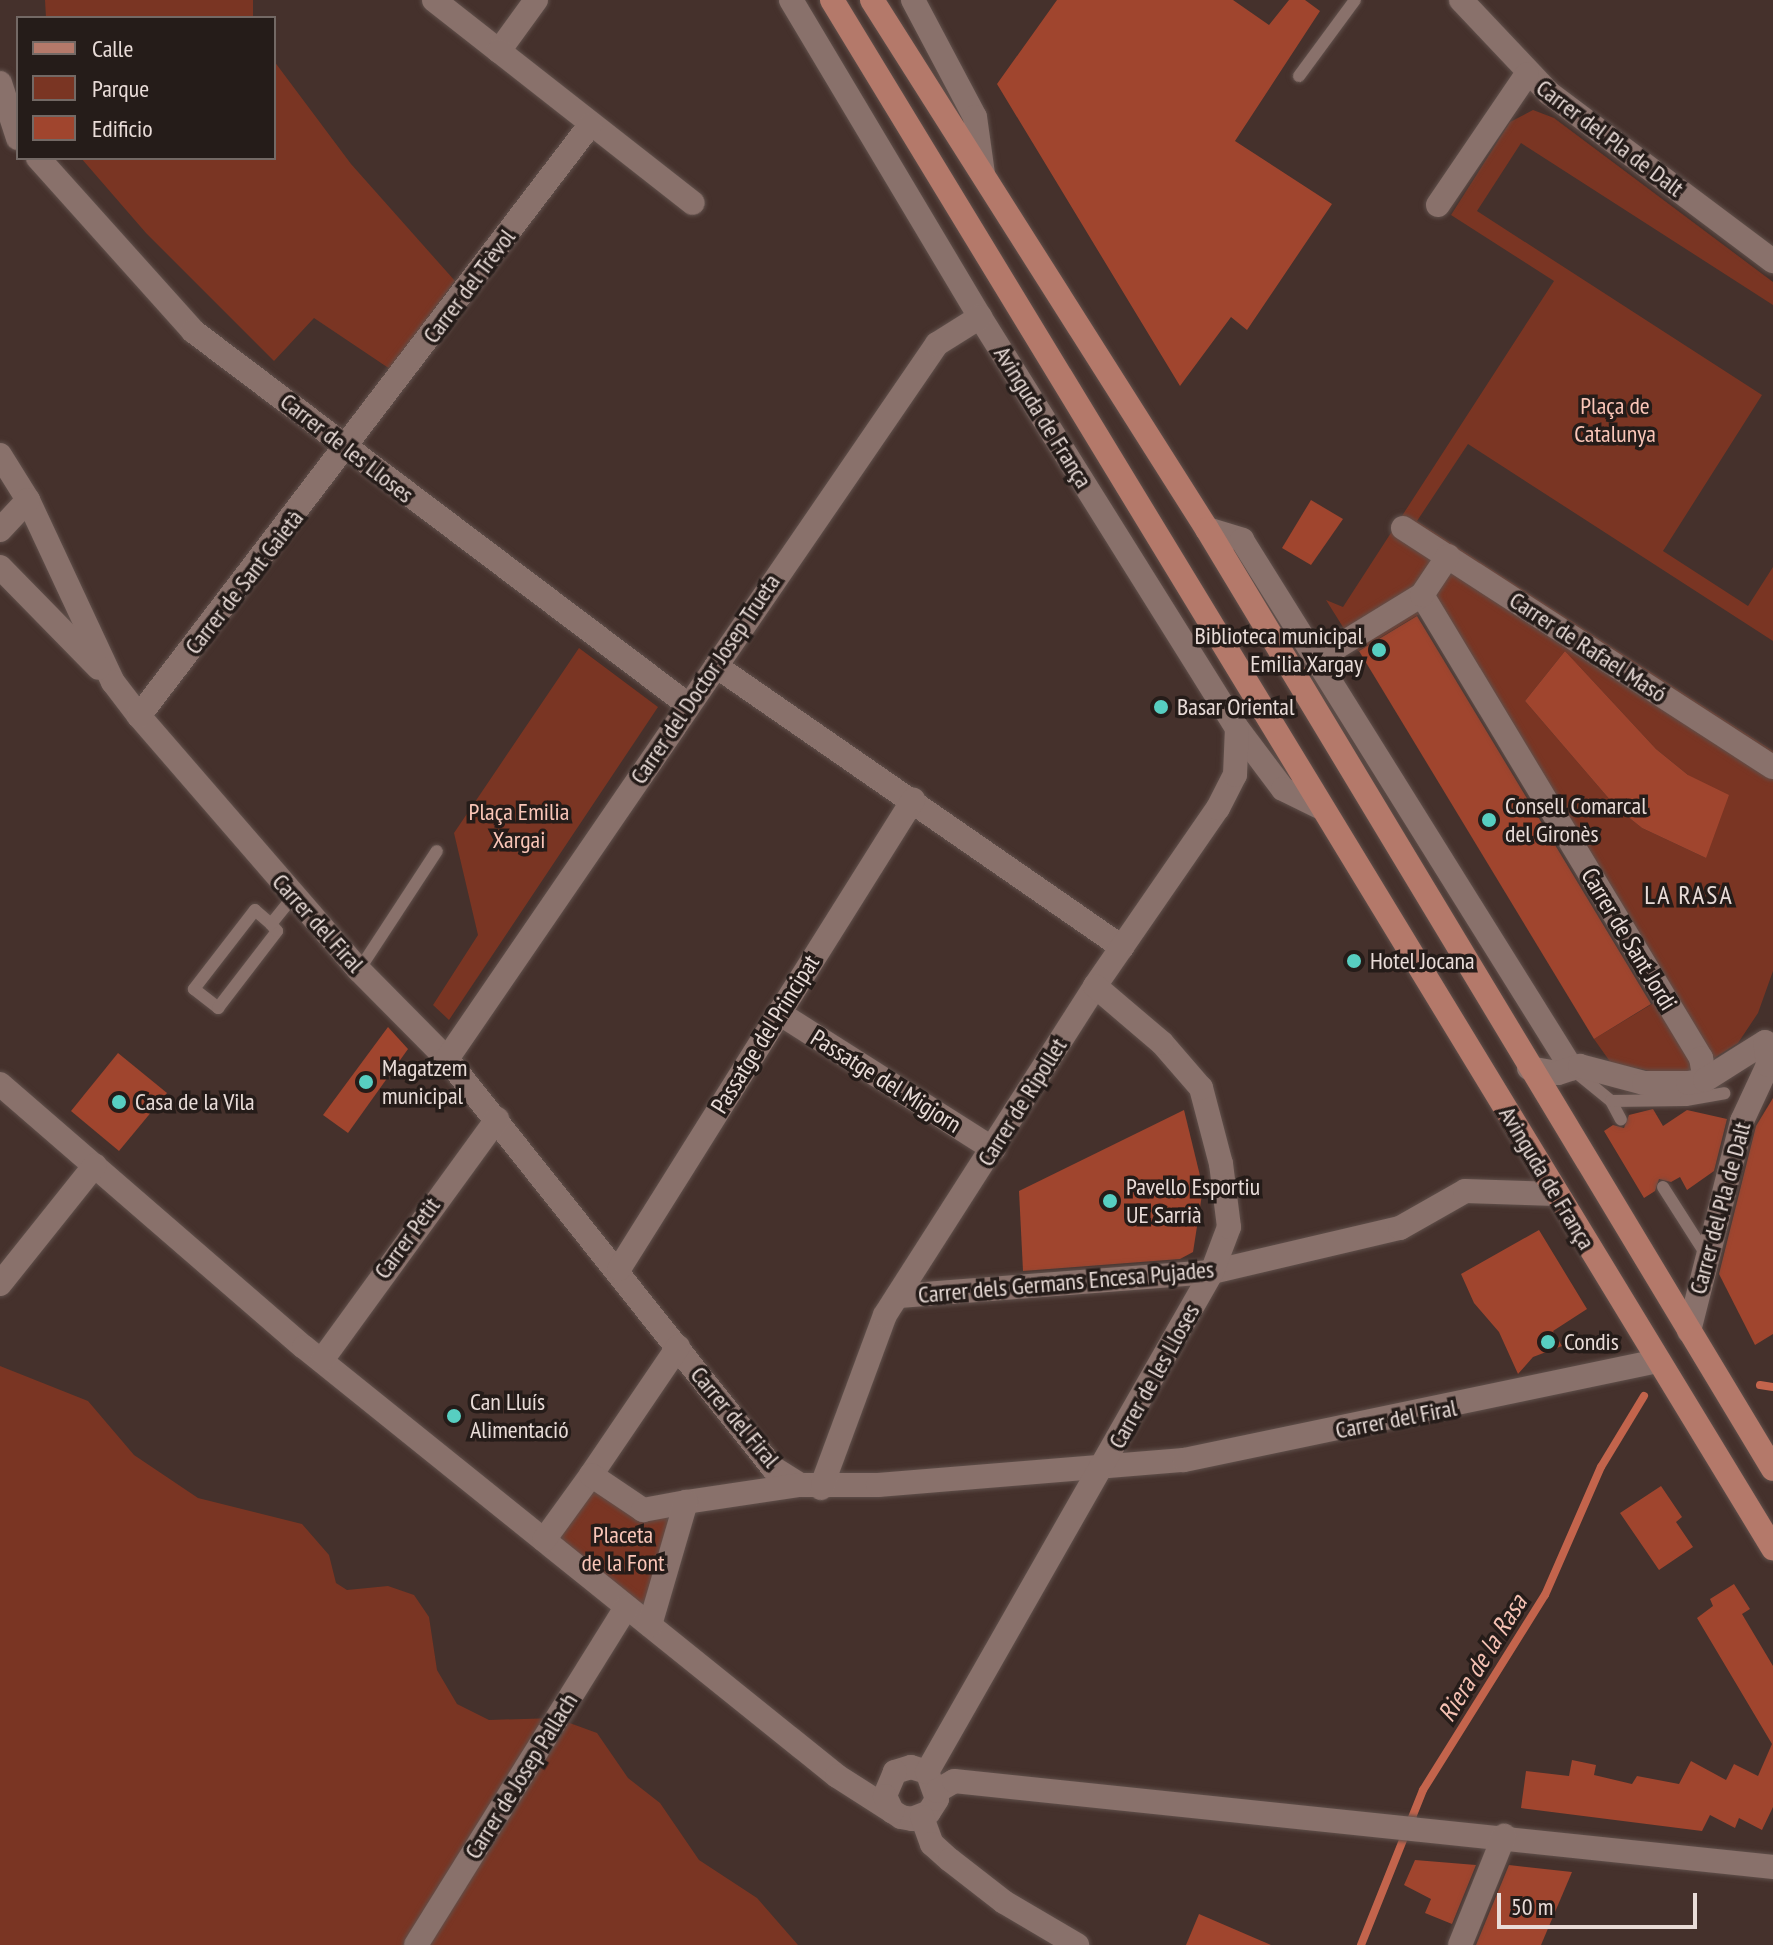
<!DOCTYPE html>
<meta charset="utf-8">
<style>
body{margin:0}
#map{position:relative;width:1773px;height:1945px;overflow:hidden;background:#45312c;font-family:"PT Sans Narrow",sans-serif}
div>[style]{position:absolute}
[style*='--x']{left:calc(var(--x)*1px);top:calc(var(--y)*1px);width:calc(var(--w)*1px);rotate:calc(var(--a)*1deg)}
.green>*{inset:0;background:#7a3523}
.stream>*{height:8px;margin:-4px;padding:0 4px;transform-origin:4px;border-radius:4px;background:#c3644c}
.building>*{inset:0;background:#a0452e}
.roads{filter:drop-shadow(0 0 2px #60504b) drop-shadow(0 0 2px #60504b)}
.lane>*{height:12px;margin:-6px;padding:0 6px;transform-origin:6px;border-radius:6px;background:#89716b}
.street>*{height:24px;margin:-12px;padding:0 12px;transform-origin:12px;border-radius:12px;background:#89716b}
.primary>*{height:24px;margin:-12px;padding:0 12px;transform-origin:12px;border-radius:12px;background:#b4796a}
.dots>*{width:22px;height:22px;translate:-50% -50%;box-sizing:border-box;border:4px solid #251c19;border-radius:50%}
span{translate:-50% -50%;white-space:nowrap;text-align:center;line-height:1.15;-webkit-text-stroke:7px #251c19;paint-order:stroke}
.street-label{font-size:24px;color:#e9dcd8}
.park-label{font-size:24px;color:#fac6b8}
.poi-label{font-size:24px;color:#e9dcd8}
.right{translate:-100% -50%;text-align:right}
.left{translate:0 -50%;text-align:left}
.neighbourhood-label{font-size:26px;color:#e9dcd8;letter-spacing:2px}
.water-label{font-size:26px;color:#f6c2b4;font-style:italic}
.legend{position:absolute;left:16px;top:16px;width:260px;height:144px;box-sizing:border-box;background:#251c19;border:2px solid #736965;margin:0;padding:10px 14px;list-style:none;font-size:24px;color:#e9dcd8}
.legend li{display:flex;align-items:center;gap:16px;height:40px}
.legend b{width:40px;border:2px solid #736965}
.scale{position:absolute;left:1497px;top:1893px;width:200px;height:36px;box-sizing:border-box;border:4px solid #e9dcd8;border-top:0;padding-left:10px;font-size:24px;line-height:28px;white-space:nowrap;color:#e9dcd8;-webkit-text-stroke:6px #251c19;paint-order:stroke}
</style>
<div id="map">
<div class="green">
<div style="clip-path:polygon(45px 0,253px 0,253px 18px,46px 18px)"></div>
<div style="clip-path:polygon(274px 61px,351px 164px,455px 281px,390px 369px,314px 318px,274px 361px,146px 233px,81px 158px,274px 158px)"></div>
<div style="clip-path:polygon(evenodd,1533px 110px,1554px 118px,1773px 282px,1773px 305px,1521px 143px,1477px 211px,1762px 395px,1663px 551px,1748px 606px,1773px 567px,1773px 641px,1468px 444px,1417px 521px,1773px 751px,1773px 971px,1758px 1013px,1738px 1043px,1695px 1070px,1665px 1074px,1611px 1063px,1594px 1039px,1657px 1001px,1421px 613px,1358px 651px,1326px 600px,1343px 607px,1554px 281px,1451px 215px,1510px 122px,1533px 110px,1565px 651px,1656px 749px,1688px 775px,1706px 858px,1642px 828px,1617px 808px,1525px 701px,1565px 651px)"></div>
<div style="clip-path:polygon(579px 648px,658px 707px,449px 1020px,433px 1005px,478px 935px,454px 833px)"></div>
<div style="clip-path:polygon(0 1366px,88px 1401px,134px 1455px,198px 1498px,302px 1524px,329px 1555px,336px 1583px,347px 1590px,388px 1586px,414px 1595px,429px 1617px,437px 1670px,457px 1704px,489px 1720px,556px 1718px,597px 1733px,628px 1778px,660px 1803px,699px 1860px,757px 1898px,798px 1945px,0 1945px)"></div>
<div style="clip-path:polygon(591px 1475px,643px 1510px,686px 1502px,650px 1625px,544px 1540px)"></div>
</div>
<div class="stream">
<div style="--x:1760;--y:1385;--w:13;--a:9"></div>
<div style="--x:1361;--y:1945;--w:167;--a:-68.2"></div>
<div style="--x:1423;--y:1790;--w:230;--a:-58"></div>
<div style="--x:1545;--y:1595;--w:140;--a:-66.4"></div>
<div style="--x:1601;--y:1467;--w:83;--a:-58.8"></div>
</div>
<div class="building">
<div style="clip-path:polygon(1057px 0,1233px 0,1269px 25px,1289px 0,1305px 0,1320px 11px,1235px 141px,1332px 204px,1247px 330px,1231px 317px,1180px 386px,997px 84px)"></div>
<div style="clip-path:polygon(1311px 500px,1343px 519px,1311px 565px,1282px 548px)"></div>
<div style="clip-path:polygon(1417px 616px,1651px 1004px,1594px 1039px,1359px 651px)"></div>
<div style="clip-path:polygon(1565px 651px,1656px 749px,1688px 775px,1729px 795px,1706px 858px,1642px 828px,1617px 808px,1525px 701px)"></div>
<div style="clip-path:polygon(388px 1027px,408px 1049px,348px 1133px,323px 1115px)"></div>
<div style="clip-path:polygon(118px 1053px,167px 1093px,119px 1151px,71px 1111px)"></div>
<div style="clip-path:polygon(1773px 1098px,1773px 1334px,1755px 1345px,1719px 1274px,1756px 1126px)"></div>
<div style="clip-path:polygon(1653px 1109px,1663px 1126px,1687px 1110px,1727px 1119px,1714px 1171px,1687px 1190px,1680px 1177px,1671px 1182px,1659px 1179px,1655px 1191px,1644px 1198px,1604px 1131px,1613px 1125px,1624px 1128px,1629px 1115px)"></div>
<div style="clip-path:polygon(1184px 1110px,1203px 1188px,1193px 1252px,1180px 1259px,1023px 1271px,1019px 1191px)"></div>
<div style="clip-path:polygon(1539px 1230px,1587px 1309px,1553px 1331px,1562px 1346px,1533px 1357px,1518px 1374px,1499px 1332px,1474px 1303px,1461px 1274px)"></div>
<div style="clip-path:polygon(1661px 1486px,1682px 1517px,1676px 1522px,1693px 1547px,1659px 1570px,1620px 1513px)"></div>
<div style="clip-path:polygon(1734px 1584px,1750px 1609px,1742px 1614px,1773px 1666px,1773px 1807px,1762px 1830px,1739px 1818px,1735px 1828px,1710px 1815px,1702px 1831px,1521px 1808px,1526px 1771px,1569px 1776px,1572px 1760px,1596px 1765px,1594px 1775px,1632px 1784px,1637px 1776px,1679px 1784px,1691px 1761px,1726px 1780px,1734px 1764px,1758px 1776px,1772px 1744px,1697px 1618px,1713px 1606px,1710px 1599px)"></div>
<div style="clip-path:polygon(1415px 1860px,1476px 1865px,1452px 1924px,1425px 1913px,1431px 1899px,1404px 1885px)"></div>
<div style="clip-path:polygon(1509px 1865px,1572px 1872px,1541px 1945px,1476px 1945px)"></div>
<div style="clip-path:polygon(1199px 1914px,1271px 1945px,1186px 1945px)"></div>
</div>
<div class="roads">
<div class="lane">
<div style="--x:1299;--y:76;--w:94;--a:-53.6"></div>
<div style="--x:271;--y:924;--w:21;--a:-139"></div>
<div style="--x:255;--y:910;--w:100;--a:127.7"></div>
<div style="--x:194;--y:989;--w:31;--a:38"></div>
<div style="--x:218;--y:1008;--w:97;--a:-52.5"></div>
<div style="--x:277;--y:931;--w:9;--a:-131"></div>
<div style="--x:271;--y:924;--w:36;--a:-51"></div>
<div style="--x:359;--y:970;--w:142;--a:-56.8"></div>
<div style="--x:1572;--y:1069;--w:50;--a:39.4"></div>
<div style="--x:1611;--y:1101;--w:21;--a:62"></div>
<div style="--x:1611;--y:1101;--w:75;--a:-0.8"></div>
<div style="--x:1686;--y:1100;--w:39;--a:-10"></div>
<div style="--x:1663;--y:1187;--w:78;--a:57.5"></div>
</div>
<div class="street">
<div style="--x:434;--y:0;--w:83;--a:38.1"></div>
<div style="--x:536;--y:0;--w:63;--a:126"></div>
<div style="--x:499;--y:51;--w:246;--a:38.1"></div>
<div style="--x:791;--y:0;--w:369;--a:59.2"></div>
<div style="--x:980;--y:317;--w:485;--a:58"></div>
<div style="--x:1237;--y:728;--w:76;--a:53"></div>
<div style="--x:1283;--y:789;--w:43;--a:26"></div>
<div style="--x:913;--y:0;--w:132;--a:62.1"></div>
<div style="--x:975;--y:117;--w:58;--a:82"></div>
<div style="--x:1461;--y:0;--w:128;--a:46.6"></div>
<div style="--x:1549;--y:93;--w:280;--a:36.9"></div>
<div style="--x:0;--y:83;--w:58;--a:71.9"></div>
<div style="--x:38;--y:158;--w:232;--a:48.1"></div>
<div style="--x:193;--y:331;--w:619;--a:37.06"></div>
<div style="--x:1438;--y:205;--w:158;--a:-55.8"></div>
<div style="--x:0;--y:455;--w:53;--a:58.1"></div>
<div style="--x:28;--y:500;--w:201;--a:65"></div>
<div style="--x:113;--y:682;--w:43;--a:52.6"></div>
<div style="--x:139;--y:716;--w:336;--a:49.1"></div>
<div style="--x:359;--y:970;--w:125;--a:45.3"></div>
<div style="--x:447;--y:1059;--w:523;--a:51.44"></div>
<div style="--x:773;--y:1468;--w:32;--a:32"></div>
<div style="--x:800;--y:1485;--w:78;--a:0"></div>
<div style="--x:878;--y:1485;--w:307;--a:-4.7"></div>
<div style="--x:1184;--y:1460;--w:484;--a:-11.8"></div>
<div style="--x:1403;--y:528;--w:440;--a:32.9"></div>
<div style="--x:1207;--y:529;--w:37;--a:17"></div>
<div style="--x:1242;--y:540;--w:623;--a:58.04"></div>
<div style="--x:0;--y:530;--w:41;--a:-47"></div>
<div style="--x:0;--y:567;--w:141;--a:45.6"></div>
<div style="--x:1422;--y:595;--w:541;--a:58.93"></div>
<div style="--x:1701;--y:1058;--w:22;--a:80"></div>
<div style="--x:1319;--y:658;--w:121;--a:-31.5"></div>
<div style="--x:1422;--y:595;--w:47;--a:-56.3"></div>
<div style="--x:716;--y:666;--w:494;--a:34.7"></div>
<div style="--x:139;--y:716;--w:743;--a:-52.65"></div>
<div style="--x:779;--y:1013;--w:254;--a:32.4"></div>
<div style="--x:447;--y:1059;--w:867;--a:-55.58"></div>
<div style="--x:937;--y:344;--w:51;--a:-32.1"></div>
<div style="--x:1529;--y:1068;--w:29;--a:10"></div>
<div style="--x:1558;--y:1073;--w:23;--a:-18"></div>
<div style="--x:1580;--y:1066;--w:66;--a:14.9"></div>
<div style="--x:1644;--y:1083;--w:44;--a:0"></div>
<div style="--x:1688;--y:1083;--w:17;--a:-10"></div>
<div style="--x:1705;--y:1080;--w:71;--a:-32.3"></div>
<div style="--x:0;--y:1084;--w:402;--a:40.9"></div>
<div style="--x:304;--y:1347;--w:684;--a:38.83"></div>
<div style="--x:837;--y:1776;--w:76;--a:32.6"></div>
<div style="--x:901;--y:1817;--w:11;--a:10"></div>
<div style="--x:912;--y:1819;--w:18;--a:-22"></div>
<div style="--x:929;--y:1812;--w:15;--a:-58"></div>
<div style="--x:937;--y:1799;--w:29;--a:-110"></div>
<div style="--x:927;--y:1772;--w:17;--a:-163"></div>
<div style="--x:911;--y:1767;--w:17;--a:163"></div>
<div style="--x:895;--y:1772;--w:26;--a:113"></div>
<div style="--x:885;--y:1796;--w:17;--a:65"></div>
<div style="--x:619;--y:1269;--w:554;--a:-57.92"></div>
<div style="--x:0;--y:1284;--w:152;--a:-51.4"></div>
<div style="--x:898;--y:1296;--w:315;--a:-4.4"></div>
<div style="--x:1212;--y:1272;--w:193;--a:-13.2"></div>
<div style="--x:1400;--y:1228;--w:75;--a:-29.6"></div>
<div style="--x:1465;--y:1191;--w:91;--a:1.9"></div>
<div style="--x:1689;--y:1331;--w:217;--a:-75.8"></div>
<div style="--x:1742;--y:1121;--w:62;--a:-65.1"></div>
<div style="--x:1768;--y:1065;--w:23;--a:-97"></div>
<div style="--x:322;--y:1360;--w:298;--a:-54"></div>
<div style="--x:591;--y:1475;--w:155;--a:-55.8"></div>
<div style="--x:821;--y:1488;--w:184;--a:-69.7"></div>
<div style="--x:885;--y:1315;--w:390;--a:-57.4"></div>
<div style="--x:1095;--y:986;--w:216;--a:-55.4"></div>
<div style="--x:1218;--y:808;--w:37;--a:-63"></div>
<div style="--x:1235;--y:775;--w:47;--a:-87.6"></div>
<div style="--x:686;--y:1502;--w:115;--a:-8.5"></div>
<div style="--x:544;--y:1540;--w:80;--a:-54.1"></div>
<div style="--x:591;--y:1475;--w:63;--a:33.9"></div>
<div style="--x:643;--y:1510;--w:44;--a:-10.5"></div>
<div style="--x:686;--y:1502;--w:128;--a:106.3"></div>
<div style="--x:927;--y:1772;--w:576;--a:-60.32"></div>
<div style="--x:1212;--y:1272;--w:48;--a:-69.3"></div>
<div style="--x:1229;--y:1227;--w:64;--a:-97.2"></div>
<div style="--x:1221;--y:1164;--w:79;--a:-104.7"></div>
<div style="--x:1201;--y:1088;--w:60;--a:-130.9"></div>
<div style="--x:1162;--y:1043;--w:88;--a:-139.6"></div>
<div style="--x:937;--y:1791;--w:20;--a:-30"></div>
<div style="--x:954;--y:1781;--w:824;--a:5.99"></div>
<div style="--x:922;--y:1817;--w:29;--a:70"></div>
<div style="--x:932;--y:1844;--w:24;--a:42"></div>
<div style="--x:950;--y:1860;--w:68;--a:37.9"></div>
<div style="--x:1004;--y:1902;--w:85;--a:30.5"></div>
<div style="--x:416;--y:1945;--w:398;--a:-58.1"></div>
<div style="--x:1460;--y:1945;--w:118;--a:-68"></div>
</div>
<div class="primary">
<div style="--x:832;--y:0;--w:1812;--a:58.71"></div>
<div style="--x:872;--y:0;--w:626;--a:57.66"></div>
<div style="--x:1207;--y:529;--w:1097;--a:58.95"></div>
</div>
</div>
<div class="dots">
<div style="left:1379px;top:650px;background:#57cec1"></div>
<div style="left:1161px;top:707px;background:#57cec1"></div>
<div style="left:1489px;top:820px;background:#57cec1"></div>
<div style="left:1354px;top:961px;background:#57cec1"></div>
<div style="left:366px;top:1082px;background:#57cec1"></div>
<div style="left:119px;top:1102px;background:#57cec1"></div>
<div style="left:1110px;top:1201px;background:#57cec1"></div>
<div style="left:1548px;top:1342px;background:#57cec1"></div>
<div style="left:454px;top:1416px;background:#57cec1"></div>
</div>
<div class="street-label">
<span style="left:1610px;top:138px;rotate:37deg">Carrer del Pla de Dalt</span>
<span style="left:469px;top:286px;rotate:-53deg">Carrer del Trèvol</span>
<span style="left:1043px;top:417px;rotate:58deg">Avinguda de França</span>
<span style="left:347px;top:448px;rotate:38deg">Carrer de les Lloses</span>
<span style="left:244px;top:582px;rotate:-52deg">Carrer de Sant Gaietà</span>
<span style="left:1588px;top:647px;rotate:33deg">Carrer de Rafael Masó</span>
<span style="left:705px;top:679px;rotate:-56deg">Carrer del Doctor Josep Trueta</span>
<span style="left:318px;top:923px;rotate:48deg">Carrer del Firal</span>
<span style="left:1629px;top:939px;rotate:59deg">Carrer de Sant Jordi</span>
<span style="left:765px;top:1034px;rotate:-58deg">Passatge del Principat</span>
<span style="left:886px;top:1081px;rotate:32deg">Passatge del Migjorn</span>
<span style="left:1022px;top:1102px;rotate:-58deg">Carrer de Ripollet</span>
<span style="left:1547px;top:1178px;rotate:59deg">Avinguda de França</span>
<span style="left:1720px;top:1208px;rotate:-75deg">Carrer del Pla de Dalt</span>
<span style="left:407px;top:1238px;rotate:-54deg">Carrer Petit</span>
<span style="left:1066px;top:1282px;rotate:-5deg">Carrer dels Germans Encesa Pujades</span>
<span style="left:1154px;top:1376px;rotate:-61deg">Carrer de les Lloses</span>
<span style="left:735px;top:1417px;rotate:50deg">Carrer del Firal</span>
<span style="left:1396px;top:1419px;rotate:-11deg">Carrer del Firal</span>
<span style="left:521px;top:1776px;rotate:-58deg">Carrer de Josep Pallach</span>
</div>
<div class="park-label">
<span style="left:1615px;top:420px">Plaça de<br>Catalunya</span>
<span style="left:519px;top:826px">Plaça Emilia<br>Xargai</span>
<span style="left:623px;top:1549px">Placeta<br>de la Font</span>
</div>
<div class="poi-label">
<span class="right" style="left:1363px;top:650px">Biblioteca municipal<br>Emilia Xargay</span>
<span class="left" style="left:1177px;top:707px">Basar Oriental</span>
<span class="left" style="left:1505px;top:820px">Consell Comarcal<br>del Gironès</span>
<span class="left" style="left:1370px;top:961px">Hotel Jocana</span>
<span class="left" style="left:382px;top:1082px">Magatzem<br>municipal</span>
<span class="left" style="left:135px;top:1102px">Casa de la Vila</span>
<span class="left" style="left:1126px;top:1201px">Pavello Esportiu<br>UE Sarrià</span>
<span class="left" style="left:1564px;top:1342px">Condis</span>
<span class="left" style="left:470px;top:1416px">Can Lluís<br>Alimentació</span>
</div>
<div class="neighbourhood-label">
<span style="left:1689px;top:895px">LA RASA</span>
</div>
<div class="water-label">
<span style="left:1482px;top:1658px;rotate:-58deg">Riera de la Rasa</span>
</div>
<ul class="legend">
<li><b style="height:10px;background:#b4796a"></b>Calle</li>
<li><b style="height:22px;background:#7a3523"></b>Parque</li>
<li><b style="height:22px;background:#a0452e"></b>Edificio</li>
</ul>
<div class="scale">50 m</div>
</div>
